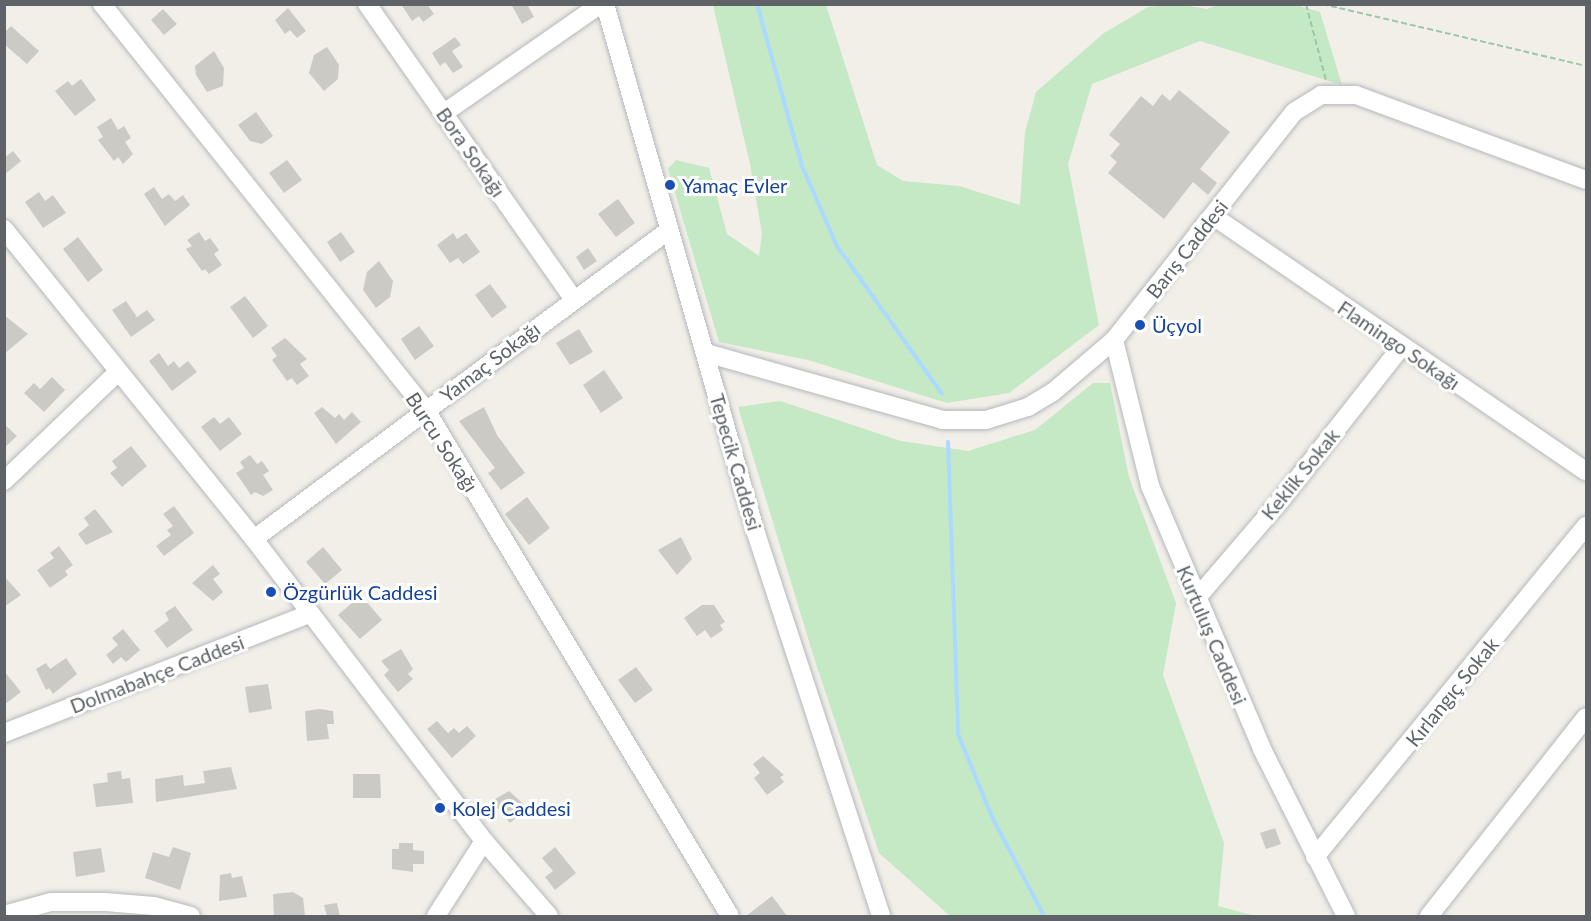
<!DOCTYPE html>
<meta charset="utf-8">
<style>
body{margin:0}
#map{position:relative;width:1591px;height:921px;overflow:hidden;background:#f1efe8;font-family:Lato,sans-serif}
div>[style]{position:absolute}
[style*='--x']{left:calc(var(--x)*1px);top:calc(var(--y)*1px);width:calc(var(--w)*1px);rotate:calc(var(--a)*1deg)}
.green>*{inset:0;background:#c5e8c5}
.stream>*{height:4px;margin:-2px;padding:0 2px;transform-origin:2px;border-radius:2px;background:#aadaff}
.building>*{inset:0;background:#cccac5}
.path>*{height:2px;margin-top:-1px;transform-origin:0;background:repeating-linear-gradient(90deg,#9cc7a9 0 6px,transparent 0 9px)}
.roads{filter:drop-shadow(0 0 2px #b5b8bc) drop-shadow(0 0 2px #b5b8bc)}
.minor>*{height:18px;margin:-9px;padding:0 9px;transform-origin:9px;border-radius:9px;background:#fff}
.dots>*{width:16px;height:16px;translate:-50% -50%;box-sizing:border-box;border:3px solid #fff;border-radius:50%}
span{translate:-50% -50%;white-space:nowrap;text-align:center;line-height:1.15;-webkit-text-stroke:6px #fff;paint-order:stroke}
.street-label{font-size:20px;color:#5f6368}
.transit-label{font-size:20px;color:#164399}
.left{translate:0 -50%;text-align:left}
.frame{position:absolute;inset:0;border:6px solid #5f6368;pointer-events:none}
</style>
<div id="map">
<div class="green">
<div style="clip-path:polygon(1177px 4px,1207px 9px,1218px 5px,1296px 5px,1320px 12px,1342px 85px,1200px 41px,1092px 84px,1068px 164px,1099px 325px,1009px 393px,947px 403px,808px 360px,719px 342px,668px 169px,676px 160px,709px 168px,727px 234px,759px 256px,762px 233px,750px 164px,713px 5px,826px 5px,877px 165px,903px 181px,959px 186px,1020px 205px,1025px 132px,1036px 92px,1104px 33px,1148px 7px)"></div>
<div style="clip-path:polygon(1093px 383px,1110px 383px,1129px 477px,1176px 603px,1163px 675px,1224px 843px,1218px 906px,1255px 916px,950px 916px,879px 853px,814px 658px,738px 407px,780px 401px,901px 441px,968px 451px,1035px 430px)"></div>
</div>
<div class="stream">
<div style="--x:757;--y:4;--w:168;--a:74.5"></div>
<div style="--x:802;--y:166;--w:87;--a:66.4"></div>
<div style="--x:837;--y:246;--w:181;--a:54.6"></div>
<div style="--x:948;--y:442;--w:292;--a:88"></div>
<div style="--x:958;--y:734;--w:90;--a:67.7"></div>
<div style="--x:992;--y:817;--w:112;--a:62.3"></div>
</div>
<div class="building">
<div style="clip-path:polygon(401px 4px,427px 4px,434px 14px,423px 22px,419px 16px,412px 21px)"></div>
<div style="clip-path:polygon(511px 4px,527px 4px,534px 17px,522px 24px)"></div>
<div style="clip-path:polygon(288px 8px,306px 31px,297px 38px,290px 30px,285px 34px,275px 20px)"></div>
<div style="clip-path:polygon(163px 9px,177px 24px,164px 35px,151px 20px)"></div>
<div style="clip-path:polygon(11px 26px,39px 51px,27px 64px,4px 44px,4px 33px)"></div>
<div style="clip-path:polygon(455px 37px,461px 45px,452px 51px,463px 67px,453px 73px,445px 62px,440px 66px,432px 53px)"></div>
<div style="clip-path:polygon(327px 47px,339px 65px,338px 79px,324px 91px,309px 73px,314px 55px)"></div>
<div style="clip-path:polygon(214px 51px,224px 68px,223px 86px,207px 92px,196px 75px,195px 66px)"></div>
<div style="clip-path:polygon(81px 79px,96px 100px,75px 116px,55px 91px,68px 81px,72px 86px)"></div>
<div style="clip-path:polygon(1179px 90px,1230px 132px,1200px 169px,1217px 183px,1208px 195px,1193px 182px,1164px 219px,1108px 173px,1117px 162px,1110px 156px,1120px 144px,1109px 135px,1141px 96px,1153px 106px,1162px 94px,1170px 101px)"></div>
<div style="clip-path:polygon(256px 112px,273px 136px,262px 144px,250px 141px,238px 125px)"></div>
<div style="clip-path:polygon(111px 118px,118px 130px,124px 126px,131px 138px,125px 142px,133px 154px,123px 164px,118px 157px,114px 161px,98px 140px,103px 137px,97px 127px)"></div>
<div style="clip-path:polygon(13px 151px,21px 161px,4px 175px,4px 158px)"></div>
<div style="clip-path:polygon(287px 160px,302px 180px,284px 193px,269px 173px)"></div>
<div style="clip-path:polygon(154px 187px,162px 199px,169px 194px,175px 201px,183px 195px,190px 205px,165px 226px,144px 194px)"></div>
<div style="clip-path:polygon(39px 192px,45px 201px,53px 195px,66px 213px,43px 228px,25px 202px)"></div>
<div style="clip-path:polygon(618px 199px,635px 223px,616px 237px,598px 214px)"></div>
<div style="clip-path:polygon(199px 232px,205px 241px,210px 238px,219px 250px,214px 254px,222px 265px,209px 274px,205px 269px,202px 271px,186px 249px,192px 246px,187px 240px)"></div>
<div style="clip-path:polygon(341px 232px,355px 252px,340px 262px,327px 242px)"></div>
<div style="clip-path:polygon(453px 233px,457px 239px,466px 233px,480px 252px,463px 264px,458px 258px,450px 263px,437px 245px)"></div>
<div style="clip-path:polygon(78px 237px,103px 270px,88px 282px,63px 249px)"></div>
<div style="clip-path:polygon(588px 248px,597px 261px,584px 270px,576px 257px)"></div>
<div style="clip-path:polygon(379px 261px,393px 281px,390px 297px,376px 308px,363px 290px,367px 272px)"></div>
<div style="clip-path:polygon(490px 284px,507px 307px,492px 318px,475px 295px)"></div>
<div style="clip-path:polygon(245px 296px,268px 326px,253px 338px,230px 307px)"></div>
<div style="clip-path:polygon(126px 301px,137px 317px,147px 310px,155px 320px,131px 337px,112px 310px)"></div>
<div style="clip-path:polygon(4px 315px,28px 334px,4px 354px)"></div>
<div style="clip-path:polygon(419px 326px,434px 346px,415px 360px,401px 339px)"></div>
<div style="clip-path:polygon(579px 329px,593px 352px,570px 365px,556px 343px)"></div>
<div style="clip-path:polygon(285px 338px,307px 359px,300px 364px,309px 376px,297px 385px,292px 378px,287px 381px,272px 360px,277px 356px,271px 348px)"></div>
<div style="clip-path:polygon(159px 353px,168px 366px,174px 361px,179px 368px,188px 361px,197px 372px,172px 391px,149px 361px)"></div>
<div style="clip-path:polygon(604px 370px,623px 398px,601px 413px,583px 385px)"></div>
<div style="clip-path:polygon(52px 377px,65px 390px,44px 412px,24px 393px,34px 383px,40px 389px)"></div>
<div style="clip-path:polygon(322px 407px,335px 418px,339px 414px,344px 420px,352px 412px,361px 422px,336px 444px,314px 413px)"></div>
<div style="clip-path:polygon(484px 407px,497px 435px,525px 473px,501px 490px,488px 473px,495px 468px,459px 421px)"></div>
<div style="clip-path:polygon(214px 417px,220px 424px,229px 417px,242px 434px,220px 451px,201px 427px)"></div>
<div style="clip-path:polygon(4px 424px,17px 436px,4px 448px)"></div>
<div style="clip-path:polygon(131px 446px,147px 466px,122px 487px,110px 473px,117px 468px,112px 461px)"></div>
<div style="clip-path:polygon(250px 455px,257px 464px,262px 461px,269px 471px,263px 475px,273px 490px,263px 496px,255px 492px,251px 495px,236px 473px,244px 468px,240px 462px)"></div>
<div style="clip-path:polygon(527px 497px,550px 528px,529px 545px,505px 514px)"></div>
<div style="clip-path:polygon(174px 506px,194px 533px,164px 556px,156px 546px,171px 535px,167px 530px,173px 526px,163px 514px)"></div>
<div style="clip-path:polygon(95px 509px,113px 532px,86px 545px,78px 534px,89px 525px,84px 518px)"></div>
<div style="clip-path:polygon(681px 537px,692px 559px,677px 575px,658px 550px)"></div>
<div style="clip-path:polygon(59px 546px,73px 565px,65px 571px,68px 575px,50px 588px,37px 570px,54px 558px,50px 553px)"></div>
<div style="clip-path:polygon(323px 547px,342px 570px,325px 584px,306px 562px)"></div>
<div style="clip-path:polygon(213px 565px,220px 574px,213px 579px,223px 592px,213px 601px,192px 583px)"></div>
<div style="clip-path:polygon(4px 576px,21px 595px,4px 607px)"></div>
<div style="clip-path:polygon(361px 595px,382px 620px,360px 639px,338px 615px)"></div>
<div style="clip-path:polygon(702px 605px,714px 605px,725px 622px,720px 625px,723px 630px,711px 638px,705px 630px,697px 636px,684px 618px)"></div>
<div style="clip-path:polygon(175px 606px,193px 630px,167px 648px,154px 631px,169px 620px,165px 613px)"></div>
<div style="clip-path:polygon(123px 629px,140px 650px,126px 662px,121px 657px,113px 664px,106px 655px,118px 645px,112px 638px)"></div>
<div style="clip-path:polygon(401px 649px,413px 669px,408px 674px,413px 679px,398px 692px,384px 675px,389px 670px,381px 661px)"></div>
<div style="clip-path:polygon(66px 658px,77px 674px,53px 694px,49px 688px,46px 690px,36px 669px,46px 663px,50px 669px)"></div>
<div style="clip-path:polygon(636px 667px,653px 690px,635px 703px,618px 680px)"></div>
<div style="clip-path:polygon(4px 671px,21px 692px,4px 705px)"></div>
<div style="clip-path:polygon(268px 684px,272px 709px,249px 713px,245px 687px)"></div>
<div style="clip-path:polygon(320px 709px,333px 711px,334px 724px,327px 724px,329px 739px,307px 741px,305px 711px)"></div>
<div style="clip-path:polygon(437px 721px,448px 733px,454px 728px,459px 733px,467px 726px,476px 736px,452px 758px,427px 729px)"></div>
<div style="clip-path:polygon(763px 756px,784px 775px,780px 777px,784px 782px,767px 795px,754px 778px,760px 773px,753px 764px)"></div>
<div style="clip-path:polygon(231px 767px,237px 789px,156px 802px,155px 779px,183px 775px,184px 786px,205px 783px,203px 771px)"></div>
<div style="clip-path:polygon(121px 771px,122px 779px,130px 778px,133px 803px,96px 807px,93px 784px,108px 782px,107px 773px)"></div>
<div style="clip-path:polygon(353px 774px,380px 774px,381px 798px,353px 798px)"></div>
<div style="clip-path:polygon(509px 791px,528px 808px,510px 823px,492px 801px)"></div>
<div style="clip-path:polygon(1275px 828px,1281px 844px,1266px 849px,1260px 833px)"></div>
<div style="clip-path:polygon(399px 843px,413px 843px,413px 850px,424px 851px,424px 864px,413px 864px,413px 872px,392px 869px,392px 849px,399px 849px)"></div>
<div style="clip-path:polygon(173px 847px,191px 853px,180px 890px,145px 878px,153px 852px,169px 857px)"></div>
<div style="clip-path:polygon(555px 847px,576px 873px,555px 890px,545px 877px,553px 871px,542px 858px)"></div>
<div style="clip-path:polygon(101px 848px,105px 872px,76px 877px,73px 852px)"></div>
<div style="clip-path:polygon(231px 873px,232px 878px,242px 876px,247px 897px,219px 901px,220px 875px)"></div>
<div style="clip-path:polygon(293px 892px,303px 898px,305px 916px,274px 915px,273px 894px)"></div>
<div style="clip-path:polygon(772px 896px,787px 916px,746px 916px)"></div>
<div style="clip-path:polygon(337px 903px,340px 916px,327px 916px,324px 905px)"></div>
</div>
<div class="path">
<div style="--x:1306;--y:4;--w:79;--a:75.3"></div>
<div style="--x:1322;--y:4;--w:271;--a:13.2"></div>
</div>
<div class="roads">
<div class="minor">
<div style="--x:102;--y:4;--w:519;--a:51.41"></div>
<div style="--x:426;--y:410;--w:590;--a:59"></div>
<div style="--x:367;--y:4;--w:361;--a:55"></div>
<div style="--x:605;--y:4;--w:550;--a:74.07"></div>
<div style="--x:756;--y:533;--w:403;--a:71.9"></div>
<div style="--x:444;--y:113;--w:191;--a:-34.8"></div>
<div style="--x:1213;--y:216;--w:452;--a:34.4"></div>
<div style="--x:4;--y:229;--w:398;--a:51.1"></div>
<div style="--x:254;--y:539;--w:380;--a:52.7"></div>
<div style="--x:484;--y:841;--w:99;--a:49.1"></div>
<div style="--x:1114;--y:340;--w:150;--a:76.1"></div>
<div style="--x:1150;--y:486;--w:286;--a:66.9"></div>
<div style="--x:1262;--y:749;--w:187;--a:63.3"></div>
<div style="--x:706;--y:353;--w:245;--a:15.8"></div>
<div style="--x:942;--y:420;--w:44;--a:0"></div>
<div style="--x:986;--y:420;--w:44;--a:-17.2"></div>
<div style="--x:1028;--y:407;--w:29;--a:-31"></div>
<div style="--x:1053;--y:392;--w:80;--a:-40.4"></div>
<div style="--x:1114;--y:340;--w:290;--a:-51.7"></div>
<div style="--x:1294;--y:112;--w:32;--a:-32"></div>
<div style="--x:1321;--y:95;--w:35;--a:0"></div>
<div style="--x:1356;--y:95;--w:245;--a:20.3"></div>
<div style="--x:4;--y:481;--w:158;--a:-43.7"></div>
<div style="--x:254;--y:539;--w:517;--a:-36.67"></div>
<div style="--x:1196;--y:599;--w:129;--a:-49.4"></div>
<div style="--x:1280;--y:501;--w:196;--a:-51.8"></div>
<div style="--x:4;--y:733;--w:327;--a:-21.3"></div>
<div style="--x:1315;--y:857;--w:428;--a:-50.7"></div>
<div style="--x:4;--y:915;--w:49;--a:-15.5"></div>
<div style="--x:51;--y:902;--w:54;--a:0"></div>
<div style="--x:105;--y:902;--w:49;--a:4.7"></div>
<div style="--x:154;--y:906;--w:38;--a:15"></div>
<div style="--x:436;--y:916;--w:89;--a:-57.4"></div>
<div style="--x:1429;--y:916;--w:253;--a:-51.7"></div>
</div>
</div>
<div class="dots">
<div style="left:670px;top:185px;background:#1a4fb4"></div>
<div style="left:1140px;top:325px;background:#1a4fb4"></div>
<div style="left:271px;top:592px;background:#1a4fb4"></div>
<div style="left:440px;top:808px;background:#1a4fb4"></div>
</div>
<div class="street-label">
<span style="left:471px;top:152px;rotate:55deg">Bora Sokağı</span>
<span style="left:1187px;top:249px;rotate:-52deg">Barış Caddesi</span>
<span style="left:1399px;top:345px;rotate:34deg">Flamingo Sokağı</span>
<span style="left:490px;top:362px;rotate:-37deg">Yamaç Sokağı</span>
<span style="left:442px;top:442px;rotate:57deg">Burcu Sokağı</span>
<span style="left:736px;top:462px;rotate:74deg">Tepecik Caddesi</span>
<span style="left:1300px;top:474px;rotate:-51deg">Keklik Sokak</span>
<span style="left:1212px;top:635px;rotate:67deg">Kurtuluş Caddesi</span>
<span style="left:157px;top:674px;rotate:-21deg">Dolmabahçe Caddesi</span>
<span style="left:1452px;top:692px;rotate:-51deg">Kırlangıç Sokak</span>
</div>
<div class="transit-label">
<span class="left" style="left:682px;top:185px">Yamaç Evler</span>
<span class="left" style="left:1152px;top:325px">Üçyol</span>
<span class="left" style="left:283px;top:592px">Özgürlük Caddesi</span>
<span class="left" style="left:452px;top:808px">Kolej Caddesi</span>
</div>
<div class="frame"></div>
</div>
